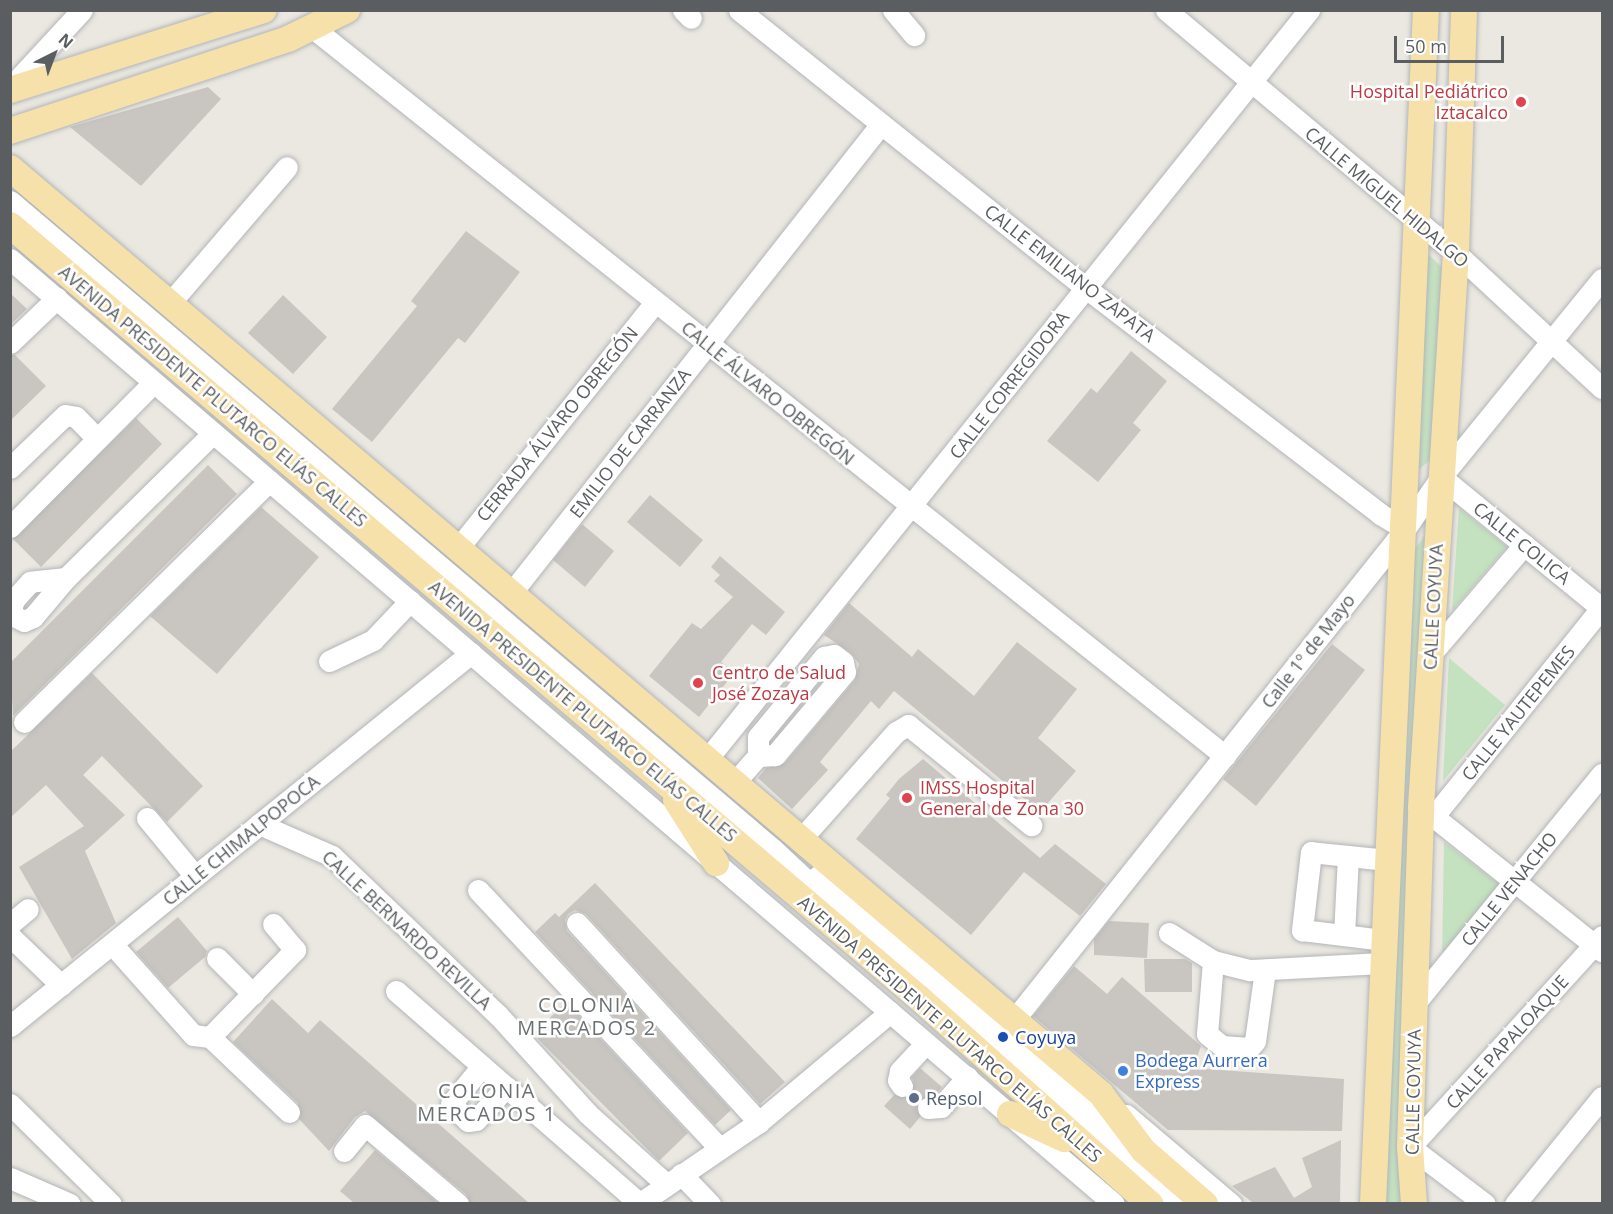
<!DOCTYPE html>
<meta charset="utf-8">
<style>
body{margin:0}
#map{position:relative;width:1613px;height:1214px;overflow:hidden;background:#ebe8e1;font-family:"Open Sans",sans-serif}
div>[style]{position:absolute}
[style*='--x']{left:calc(var(--x)*1px);top:calc(var(--y)*1px);width:calc(var(--w)*1px);rotate:calc(var(--a)*1deg)}
.green>*{inset:0;background:#c4e1c0}
.building>*{inset:0;background:#c9c5c0}
.minor-tunnel>*{height:21px;margin-top:-10.5px;transform-origin:0;background:repeating-linear-gradient(90deg,#c7c6c1 0 21px,transparent 0 31px)}
.roads{filter:drop-shadow(0 0 2px #b2b5b8) drop-shadow(0 0 2px #b2b5b8)}
.minor>*{height:21px;margin:-10.5px;padding:0 10.5px;transform-origin:10.5px;border-radius:10.5px;background:#fff}
.major>*{height:26px;margin:-13px;padding:0 13px;transform-origin:13px;border-radius:13px;background:#f7e1ab}
.dots>*{width:16px;height:16px;translate:-50% -50%;box-sizing:border-box;border:3px solid #fff;border-radius:50%}
span{translate:-50% -50%;white-space:nowrap;text-align:center;line-height:1.15;-webkit-text-stroke:5px #fff;paint-order:stroke}
.health-label{font-size:18px;color:#be3a42}
.right{translate:-100% -50%;text-align:right}
.left{translate:0 -50%;text-align:left}
.street-label{font-size:18px;color:#5a5e61}
.transit-label{font-size:18px;color:#164399}
.shop-label{font-size:18px;color:#366cbe}
.service-label{font-size:18px;color:#4e5e75}
.neighbourhood-label{font-size:20px;color:#6b7073;letter-spacing:1.5px}
.frame{position:absolute;inset:0;border:12px solid #5a5e61;pointer-events:none}
.north{position:absolute;left:24px;top:24px;width:60px;height:60px;-webkit-text-stroke:4px #fff;paint-order:stroke;rotate:42deg;font-size:16px;font-weight:700;line-height:24px;text-align:center;color:#5a5e61}
.north::after{content:'';display:block;margin:auto;width:21px;height:27px;background:#5a5e61;clip-path:polygon(50% 0,100% 100%,50% 72%,0 100%)}
.scale{position:absolute;left:1394px;top:36px;width:110px;height:27px;box-sizing:border-box;border:3px solid #5a5e61;border-top:0;padding-left:8px;font-size:18px;line-height:21px;white-space:nowrap;color:#5a5e61;-webkit-text-stroke:4px #fff;paint-order:stroke}
</style>
<div id="map">
<div class="green">
<div style="clip-path:polygon(1429px 255px,1446px 271px,1431px 459px,1416px 472px,1424px 256px)"></div>
<div style="clip-path:polygon(1459px 508px,1507px 547px,1452px 611px)"></div>
<div style="clip-path:polygon(1424px 537px,1427px 543px,1409px 1203px,1386px 1204px,1414px 550px)"></div>
<div style="clip-path:polygon(1449px 658px,1505px 705px,1443px 781px)"></div>
<div style="clip-path:polygon(1444px 842px,1500px 885px,1442px 959px)"></div>
</div>
<div class="building">
<div style="clip-path:polygon(208px 87px,221px 99px,141px 186px,70px 127px)"></div>
<div style="clip-path:polygon(466px 231px,520px 272px,465px 343px,458px 338px,372px 442px,332px 409px,417px 306px,411px 301px)"></div>
<div style="clip-path:polygon(10px 293px,27px 309px,10px 325px)"></div>
<div style="clip-path:polygon(283px 295px,327px 337px,293px 374px,248px 333px)"></div>
<div style="clip-path:polygon(1131px 351px,1167px 381px,1133px 423px,1141px 430px,1098px 482px,1047px 441px,1091px 388px,1097px 393px)"></div>
<div style="clip-path:polygon(10px 355px,15px 355px,46px 386px,10px 421px)"></div>
<div style="clip-path:polygon(136px 418px,162px 444px,41px 567px,13px 539px)"></div>
<div style="clip-path:polygon(208px 465px,237px 494px,13px 716px,10px 663px)"></div>
<div style="clip-path:polygon(650px 495px,703px 540px,680px 567px,627px 522px)"></div>
<div style="clip-path:polygon(261px 507px,319px 557px,217px 674px,150px 616px)"></div>
<div style="clip-path:polygon(582px 524px,614px 551px,585px 587px,553px 560px)"></div>
<div style="clip-path:polygon(720px 556px,785px 612px,766px 635px,752px 624px,721px 662px,735px 672px,699px 717px,649px 676px,692px 623px,701px 629px,733px 597px,714px 581px,720px 575px,711px 567px)"></div>
<div style="clip-path:polygon(849px 603px,912px 657px,918px 649px,974px 696px,1017px 642px,1077px 689px,1038px 738px,1076px 771px,1040px 812px,894px 691px,879px 709px,871px 701px,820px 762px,828px 770px,792px 809px,758px 778px,766px 768px,785px 763px,855px 680px,859px 664px,851px 653px,824px 635px)"></div>
<div style="clip-path:polygon(1332px 644px,1365px 670px,1256px 806px,1223px 779px)"></div>
<div style="clip-path:polygon(92px 673px,203px 786px,167px 822px,102px 756px,83px 775px,125px 815px,85px 851px,116px 923px,72px 959px,19px 867px,84px 826px,46px 785px,10px 818px,10px 752px)"></div>
<div style="clip-path:polygon(923px 759px,1040px 858px,1055px 844px,1106px 884px,1080px 916px,1024px 872px,971px 935px,856px 839px,890px 798px,886px 795px,899px 779px)"></div>
<div style="clip-path:polygon(595px 883px,785px 1082px,760px 1104px,586px 914px,575px 910px,568px 914px,565px 920px,567px 931px,731px 1110px,715px 1125px,535px 932px,555px 913px,559px 917px)"></div>
<div style="clip-path:polygon(178px 917px,207px 951px,205px 957px,168px 988px,136px 952px)"></div>
<div style="clip-path:polygon(1109px 921px,1149px 923px,1147px 958px,1094px 955px,1094px 939px)"></div>
<div style="clip-path:polygon(1144px 959px,1185px 959px,1192px 963px,1192px 992px,1145px 992px)"></div>
<div style="clip-path:polygon(1074px 966px,1107px 994px,1122px 977px,1201px 1046px,1193px 1068px,1344px 1079px,1342px 1131px,1168px 1130px,1033px 1016px)"></div>
<div style="clip-path:polygon(272px 999px,308px 1033px,320px 1020px,529px 1203px,470px 1203px,466px 1194px,365px 1111px,355px 1117px,329px 1151px,299px 1119px,298px 1103px,233px 1042px)"></div>
<div style="clip-path:polygon(566px 1002px,688px 1133px,659px 1161px,533px 1034px)"></div>
<div style="clip-path:polygon(920px 1068px,942px 1087px,935px 1095px,917px 1102px,920px 1117px,910px 1129px,884px 1106px,894px 1095px,910px 1096px,915px 1086px,912px 1077px)"></div>
<div style="clip-path:polygon(1341px 1140px,1340px 1203px,1253px 1203px,1232px 1186px,1275px 1167px,1294px 1198px,1312px 1187px,1302px 1158px)"></div>
<div style="clip-path:polygon(375px 1150px,438px 1203px,354px 1203px,340px 1191px)"></div>
</div>
<div class="minor-tunnel">
<div style="--x:902;--y:1086;--w:34;--a:40"></div>
</div>
<div class="roads">
<div class="minor">
<div style="--x:683;--y:10;--w:11;--a:45"></div>
<div style="--x:739;--y:10;--w:445;--a:38.7"></div>
<div style="--x:1086;--y:288;--w:371;--a:37.5"></div>
<div style="--x:1380;--y:514;--w:29;--a:31"></div>
<div style="--x:893;--y:10;--w:33;--a:50"></div>
<div style="--x:1166;--y:10;--w:378;--a:40"></div>
<div style="--x:1456;--y:253;--w:199;--a:42.8"></div>
<div style="--x:313;--y:28;--w:1167;--a:38.6"></div>
<div style="--x:10;--y:88;--w:106;--a:-47.3"></div>
<div style="--x:10;--y:201;--w:1002;--a:40.35"></div>
<div style="--x:774;--y:850;--w:104;--a:43.1"></div>
<div style="--x:850;--y:921;--w:349;--a:40"></div>
<div style="--x:1117;--y:1145;--w:87;--a:42.7"></div>
<div style="--x:10;--y:259;--w:1453;--a:40.56"></div>
<div style="--x:170;--y:303;--w:179;--a:-49.3"></div>
<div style="--x:10;--y:343;--w:65;--a:-43.8"></div>
<div style="--x:10;--y:468;--w:76;--a:-43.9"></div>
<div style="--x:65;--y:415;--w:11;--a:10"></div>
<div style="--x:76;--y:417;--w:30;--a:46"></div>
<div style="--x:1441;--y:477;--w:208;--a:39.3"></div>
<div style="--x:10;--y:527;--w:204;--a:-45.2"></div>
<div style="--x:459;--y:547;--w:314;--a:-51.3"></div>
<div style="--x:66;--y:578;--w:36;--a:174"></div>
<div style="--x:30;--y:582;--w:24;--a:132"></div>
<div style="--x:14;--y:600;--w:9;--a:108"></div>
<div style="--x:11;--y:609;--w:8;--a:67"></div>
<div style="--x:14;--y:616;--w:11;--a:27"></div>
<div style="--x:24;--y:621;--w:10;--a:-24"></div>
<div style="--x:33;--y:617;--w:51;--a:-49.8"></div>
<div style="--x:66;--y:578;--w:206;--a:-44.6"></div>
<div style="--x:512;--y:592;--w:596;--a:-51.75"></div>
<div style="--x:1430;--y:655;--w:145;--a:-49.5"></div>
<div style="--x:329;--y:661;--w:49;--a:-25.5"></div>
<div style="--x:373;--y:640;--w:54;--a:-46.5"></div>
<div style="--x:24;--y:722;--w:344;--a:-44.5"></div>
<div style="--x:708;--y:758;--w:960;--a:-51.22"></div>
<div style="--x:736;--y:781;--w:33;--a:-49"></div>
<div style="--x:758;--y:756;--w:19;--a:-90"></div>
<div style="--x:758;--y:737;--w:104;--a:-50.5"></div>
<div style="--x:824;--y:657;--w:10;--a:-11"></div>
<div style="--x:834;--y:655;--w:11;--a:38"></div>
<div style="--x:843;--y:662;--w:10;--a:79"></div>
<div style="--x:845;--y:672;--w:109;--a:130.1"></div>
<div style="--x:775;--y:755;--w:17;--a:177"></div>
<div style="--x:1424;--y:809;--w:228;--a:38.6"></div>
<div style="--x:1434;--y:816;--w:267;--a:-51.2"></div>
<div style="--x:147;--y:818;--w:75;--a:50.4"></div>
<div style="--x:259;--y:824;--w:80;--a:23.7"></div>
<div style="--x:332;--y:856;--w:230;--a:43.8"></div>
<div style="--x:498;--y:1015;--w:134;--a:47.7"></div>
<div style="--x:588;--y:1114;--w:105;--a:41.9"></div>
<div style="--x:801;--y:839;--w:143;--a:-48.4"></div>
<div style="--x:896;--y:732;--w:14;--a:-30"></div>
<div style="--x:908;--y:725;--w:159;--a:39.1"></div>
<div style="--x:1348;--y:856;--w:40;--a:5.7"></div>
<div style="--x:818;--y:876;--w:347;--a:39.5"></div>
<div style="--x:1086;--y:1097;--w:41;--a:55.9"></div>
<div style="--x:478;--y:890;--w:354;--a:46.9"></div>
<div style="--x:577;--y:923;--w:270;--a:47.6"></div>
<div style="--x:10;--y:924;--w:23;--a:-40"></div>
<div style="--x:1169;--y:933;--w:52;--a:32.5"></div>
<div style="--x:1213;--y:961;--w:38;--a:14"></div>
<div style="--x:1250;--y:970;--w:132;--a:-3"></div>
<div style="--x:1344;--y:935;--w:79;--a:-87.1"></div>
<div style="--x:1348;--y:856;--w:37;--a:-174"></div>
<div style="--x:1311;--y:852;--w:79;--a:96.6"></div>
<div style="--x:1302;--y:930;--w:83;--a:7"></div>
<div style="--x:10;--y:936;--w:71;--a:43.9"></div>
<div style="--x:112;--y:944;--w:122;--a:48.3"></div>
<div style="--x:193;--y:1035;--w:17;--a:7"></div>
<div style="--x:217;--y:958;--w:51;--a:45"></div>
<div style="--x:1213;--y:961;--w:73;--a:94.7"></div>
<div style="--x:1207;--y:1034;--w:19;--a:39"></div>
<div style="--x:1222;--y:1046;--w:27;--a:4"></div>
<div style="--x:1249;--y:1048;--w:9;--a:-49"></div>
<div style="--x:1255;--y:1041;--w:72;--a:-82"></div>
<div style="--x:396;--y:991;--w:322;--a:41.1"></div>
<div style="--x:1415;--y:1003;--w:296;--a:-50.8"></div>
<div style="--x:1013;--y:1021;--w:629;--a:-51.45"></div>
<div style="--x:1405;--y:529;--w:63;--a:-55.3"></div>
<div style="--x:1441;--y:477;--w:255;--a:-50.9"></div>
<div style="--x:10;--y:1026;--w:593;--a:-38.98"></div>
<div style="--x:210;--y:1037;--w:122;--a:-45.7"></div>
<div style="--x:295;--y:950;--w:34;--a:-130"></div>
<div style="--x:210;--y:1037;--w:109;--a:43.5"></div>
<div style="--x:482;--y:1066;--w:49;--a:129.2"></div>
<div style="--x:451;--y:1104;--w:24;--a:45"></div>
<div style="--x:468;--y:1121;--w:8;--a:-7"></div>
<div style="--x:476;--y:1120;--w:45;--a:-47.7"></div>
<div style="--x:902;--y:1086;--w:7;--a:-124"></div>
<div style="--x:898;--y:1080;--w:9;--a:-77"></div>
<div style="--x:900;--y:1071;--w:38;--a:-47"></div>
<div style="--x:10;--y:1104;--w:142;--a:44.7"></div>
<div style="--x:928;--y:1108;--w:13;--a:-4"></div>
<div style="--x:941;--y:1107;--w:40;--a:-49"></div>
<div style="--x:1126;--y:1115;--w:138;--a:40.3"></div>
<div style="--x:344;--y:1151;--w:33;--a:-51"></div>
<div style="--x:365;--y:1125;--w:122;--a:40.3"></div>
<div style="--x:681;--y:1174;--w:42;--a:46"></div>
<div style="--x:10;--y:1178;--w:65;--a:23.4"></div>
<div style="--x:639;--y:1204;--w:145;--a:-34.3"></div>
<div style="--x:759;--y:1122;--w:171;--a:-40"></div>
<div style="--x:1485;--y:1204;--w:94;--a:-142.8"></div>
<div style="--x:1410;--y:1147;--w:285;--a:-47.7"></div>
<div style="--x:1515;--y:1204;--w:138;--a:-50.9"></div>
</div>
<div class="major">
<div style="--x:10;--y:90;--w:266;--a:-17.5"></div>
<div style="--x:10;--y:131;--w:293;--a:-18.3"></div>
<div style="--x:288;--y:39;--w:66;--a:-26.2"></div>
<div style="--x:10;--y:168;--w:1431;--a:40.32"></div>
<div style="--x:1101;--y:1094;--w:71;--a:53"></div>
<div style="--x:1144;--y:1151;--w:81;--a:41"></div>
<div style="--x:10;--y:225;--w:1193;--a:40.38"></div>
<div style="--x:919;--y:998;--w:310;--a:41.7"></div>
<div style="--x:676;--y:800;--w:75;--a:57.6"></div>
<div style="--x:1010;--y:1114;--w:60;--a:24.8"></div>
<div style="--x:1373;--y:1204;--w:1195;--a:-87.46"></div>
<div style="--x:1414;--y:1204;--w:57;--a:-94"></div>
<div style="--x:1410;--y:1147;--w:340;--a:-88.1"></div>
<div style="--x:1421;--y:807;--w:555;--a:-86.39"></div>
<div style="--x:1456;--y:253;--w:243;--a:-88.1"></div>
</div>
</div>
<div class="dots">
<div style="left:1521px;top:102px;background:#e0444e"></div>
<div style="left:698px;top:683px;background:#e0444e"></div>
<div style="left:907px;top:798px;background:#e0444e"></div>
<div style="left:1003px;top:1037px;background:#1a4fb4"></div>
<div style="left:1123px;top:1071px;background:#3f7fe0"></div>
<div style="left:914px;top:1098px;background:#5c6f8a"></div>
</div>
<div class="health-label">
<span class="right" style="left:1508px;top:102px">Hospital Pediátrico<br>Iztacalco</span>
<span class="left" style="left:712px;top:683px">Centro de Salud<br>José Zozaya</span>
<span class="left" style="left:920px;top:798px">IMSS Hospital<br>General de Zona 30</span>
</div>
<div class="street-label">
<span style="left:1387px;top:197px;rotate:40deg">CALLE MIGUEL HIDALGO</span>
<span style="left:1070px;top:273px;rotate:38deg">CALLE EMILIANO ZAPATA</span>
<span style="left:1009px;top:385px;rotate:-52deg">CALLE CORREGIDORA</span>
<span style="left:768px;top:393px;rotate:39deg">CALLE ÁLVARO OBREGÓN</span>
<span style="left:213px;top:396px;rotate:40deg">AVENIDA PRESIDENTE PLUTARCO ELÍAS CALLES</span>
<span style="left:557px;top:424px;rotate:-51deg">CERRADA ÁLVARO OBREGÓN</span>
<span style="left:630px;top:443px;rotate:-52deg">EMILIO DE CARRANZA</span>
<span style="left:1522px;top:543px;rotate:39deg">CALLE COLICA</span>
<span style="left:1433px;top:607px;rotate:-87deg">CALLE COYUYA</span>
<span style="left:1308px;top:651px;rotate:-52deg">Calle 1º de Mayo</span>
<span style="left:583px;top:711px;rotate:40deg">AVENIDA PRESIDENTE PLUTARCO ELÍAS CALLES</span>
<span style="left:1518px;top:713px;rotate:-51deg">CALLE YAUTEPEMES</span>
<span style="left:241px;top:840px;rotate:-39deg">CALLE CHIMALPOPOCA</span>
<span style="left:1509px;top:889px;rotate:-51deg">CALLE VENACHO</span>
<span style="left:407px;top:930px;rotate:43deg">CALLE BERNARDO REVILLA</span>
<span style="left:950px;top:1029px;rotate:41deg">AVENIDA PRESIDENTE PLUTARCO ELÍAS CALLES</span>
<span style="left:1507px;top:1042px;rotate:-48deg">CALLE PAPALOAQUE</span>
<span style="left:1413px;top:1092px;rotate:-89deg">CALLE COYUYA</span>
</div>
<div class="transit-label">
<span class="left" style="left:1015px;top:1037px">Coyuya</span>
</div>
<div class="shop-label">
<span class="left" style="left:1135px;top:1071px">Bodega Aurrera<br>Express</span>
</div>
<div class="service-label">
<span class="left" style="left:926px;top:1098px">Repsol</span>
</div>
<div class="neighbourhood-label">
<span style="left:587px;top:1016px">COLONIA<br>MERCADOS 2</span>
<span style="left:487px;top:1102px">COLONIA<br>MERCADOS 1</span>
</div>
<div class="frame"></div>
<div class="north">N</div>
<div class="scale">50 m</div>
</div>
